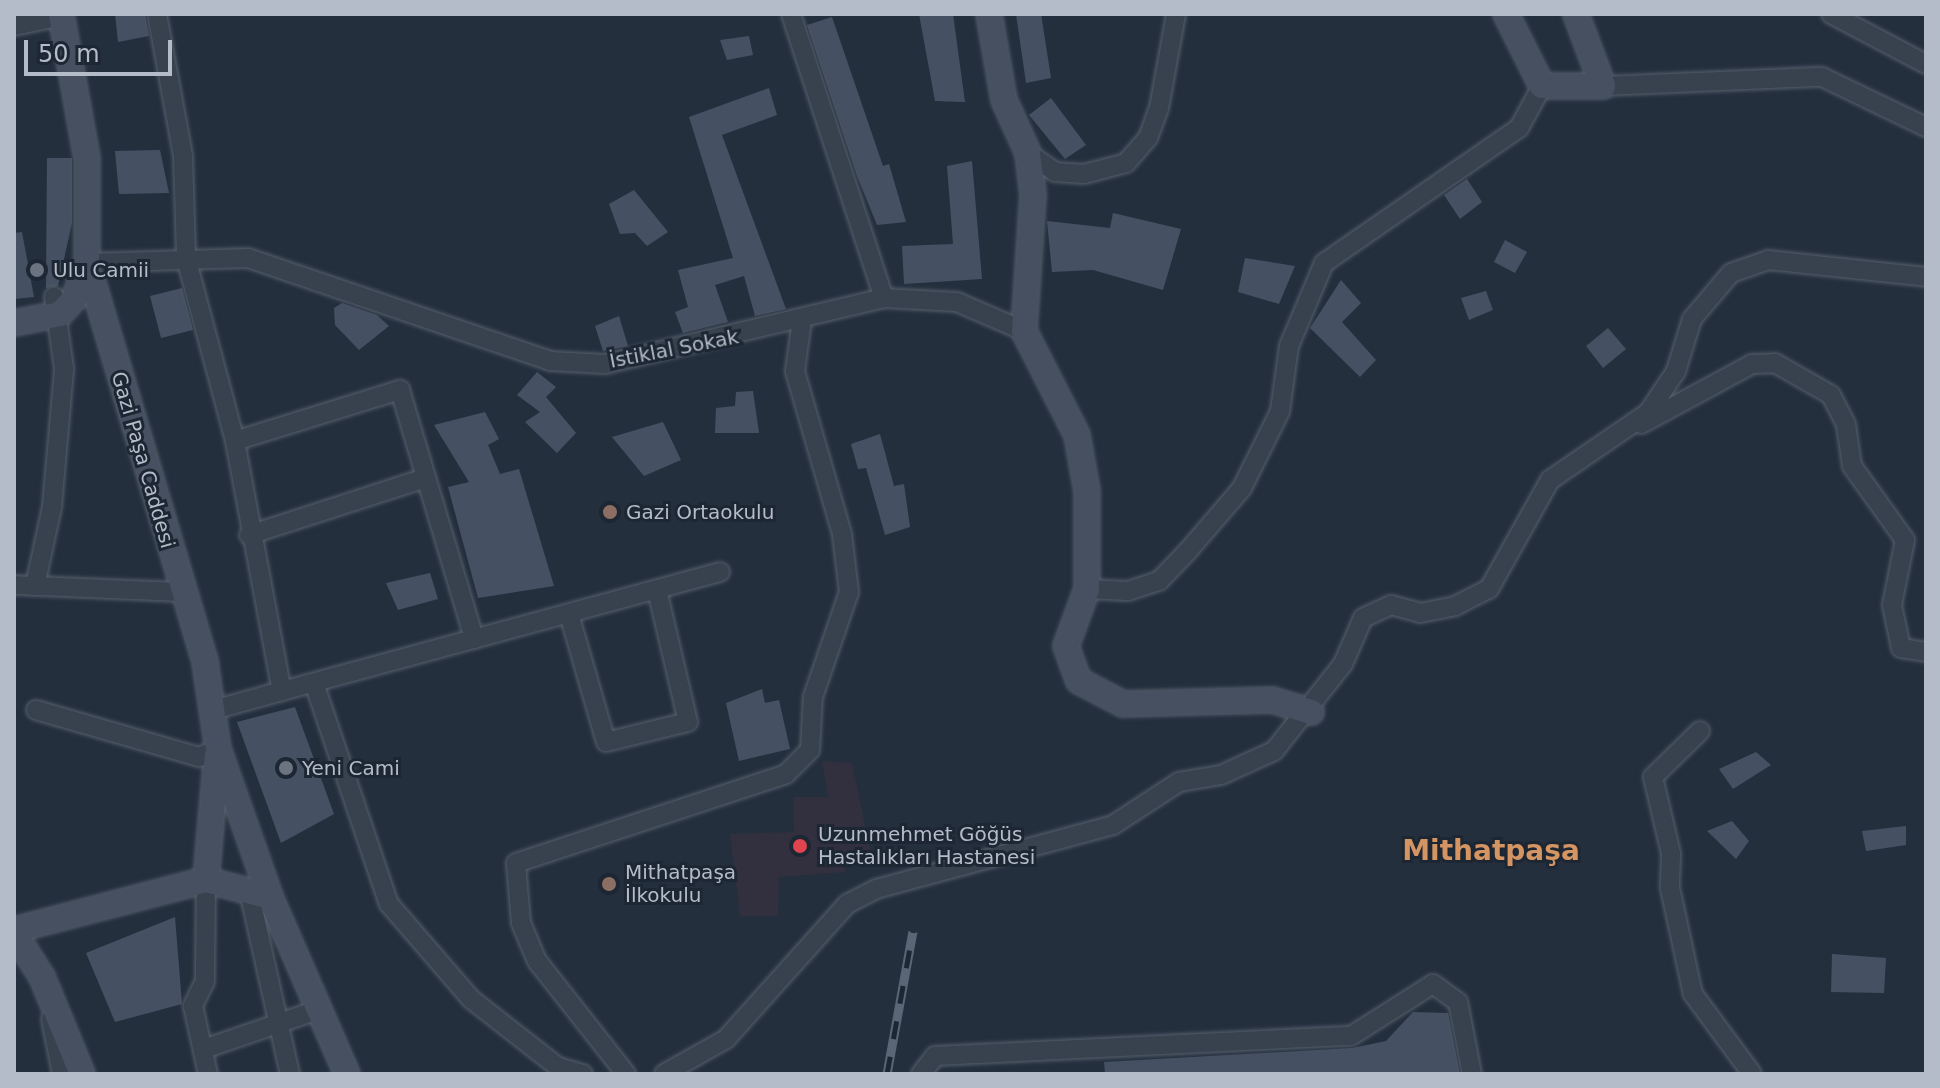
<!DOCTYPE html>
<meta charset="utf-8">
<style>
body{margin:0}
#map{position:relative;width:1940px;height:1088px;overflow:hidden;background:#242f3e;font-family:"DejaVu Sans",sans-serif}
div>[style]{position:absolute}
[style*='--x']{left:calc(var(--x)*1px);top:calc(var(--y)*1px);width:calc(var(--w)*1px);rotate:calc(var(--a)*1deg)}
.medical>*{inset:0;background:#32303f}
.building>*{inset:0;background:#455162}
.roads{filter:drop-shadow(0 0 2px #565f6c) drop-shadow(0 0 2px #565f6c)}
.street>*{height:18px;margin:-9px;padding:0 9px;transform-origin:9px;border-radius:9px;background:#38414e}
.secondary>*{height:24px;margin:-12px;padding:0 12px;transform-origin:12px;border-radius:12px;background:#465061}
.rail>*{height:9px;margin-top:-4.5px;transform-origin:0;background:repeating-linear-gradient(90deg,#1d2633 0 18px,#5a6575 0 36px);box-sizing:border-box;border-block:2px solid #5a6575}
.dots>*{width:22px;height:22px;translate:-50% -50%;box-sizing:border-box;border:4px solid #1d2633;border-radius:50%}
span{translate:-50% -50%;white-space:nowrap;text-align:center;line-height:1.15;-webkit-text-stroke:6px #1d2633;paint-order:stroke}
.poi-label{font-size:20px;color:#b4bcc9}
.left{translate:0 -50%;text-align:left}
.street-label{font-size:20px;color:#b4bcc9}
.district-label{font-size:28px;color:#d59563;font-weight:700}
.frame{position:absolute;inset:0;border:16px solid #b4bcc9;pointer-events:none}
.scale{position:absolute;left:24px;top:40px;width:148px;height:36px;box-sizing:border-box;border:4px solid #b4bcc9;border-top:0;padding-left:10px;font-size:24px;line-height:28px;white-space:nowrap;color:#b4bcc9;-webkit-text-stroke:6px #1d2633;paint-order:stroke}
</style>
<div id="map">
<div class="medical">
<div style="clip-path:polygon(822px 761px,852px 763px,872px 859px,844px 861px,845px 872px,779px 877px,778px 916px,740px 916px,730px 834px,794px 832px,793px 797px,828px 797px)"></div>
</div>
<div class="building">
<div style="clip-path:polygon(115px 14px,145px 14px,149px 36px,118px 42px)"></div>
<div style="clip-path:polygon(919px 14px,953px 14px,965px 102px,935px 101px)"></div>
<div style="clip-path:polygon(1016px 14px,1041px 14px,1051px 78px,1026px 83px)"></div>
<div style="clip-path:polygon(832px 17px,883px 166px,889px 164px,906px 222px,877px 225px,857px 176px,807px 25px)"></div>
<div style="clip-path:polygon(749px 36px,753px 55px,727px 60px,720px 40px)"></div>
<div style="clip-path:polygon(769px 88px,777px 115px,722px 135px,786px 309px,755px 316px,744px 276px,715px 285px,728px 322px,683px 333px,675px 312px,688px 307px,678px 270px,733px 258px,689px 117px)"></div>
<div style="clip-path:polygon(1051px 98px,1086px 145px,1065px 159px,1029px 115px)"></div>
<div style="clip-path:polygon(160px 150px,169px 193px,119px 194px,115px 151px)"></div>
<div style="clip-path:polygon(47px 158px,72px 158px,72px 223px,58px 286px,46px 288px)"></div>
<div style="clip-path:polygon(972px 161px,982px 279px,904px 284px,902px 246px,953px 244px,947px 166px)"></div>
<div style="clip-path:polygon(1467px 179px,1482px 202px,1460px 219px,1444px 195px)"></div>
<div style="clip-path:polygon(634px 190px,668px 232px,647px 246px,635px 233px,620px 234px,609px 204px)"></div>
<div style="clip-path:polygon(1113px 213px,1181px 229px,1163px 290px,1093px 270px,1052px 272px,1047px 221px,1110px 228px)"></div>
<div style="clip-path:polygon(22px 232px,34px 297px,14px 299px,14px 233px)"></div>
<div style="clip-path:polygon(1505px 240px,1527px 252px,1515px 273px,1494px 262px)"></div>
<div style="clip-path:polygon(1245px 258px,1295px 266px,1279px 304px,1238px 292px)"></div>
<div style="clip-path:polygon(1341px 280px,1361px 303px,1342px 322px,1376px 360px,1360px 377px,1310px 328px)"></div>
<div style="clip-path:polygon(182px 288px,193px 330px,161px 338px,150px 296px)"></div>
<div style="clip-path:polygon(1486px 291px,1493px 310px,1469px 320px,1461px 298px)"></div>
<div style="clip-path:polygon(342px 303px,377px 315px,389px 326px,359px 350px,335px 325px,334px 308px)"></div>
<div style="clip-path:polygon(619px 316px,628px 346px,603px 351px,595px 326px)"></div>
<div style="clip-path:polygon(1608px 328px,1626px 349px,1603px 368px,1586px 346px)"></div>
<div style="clip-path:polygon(537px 372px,556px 387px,546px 397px,576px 433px,557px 453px,525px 422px,540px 412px,517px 395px)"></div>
<div style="clip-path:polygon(753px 391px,759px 433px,715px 433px,716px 408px,735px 406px,736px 392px)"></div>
<div style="clip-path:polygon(485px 412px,499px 439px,488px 445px,500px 474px,519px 469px,554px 586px,478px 598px,448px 487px,469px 482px,434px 425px)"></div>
<div style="clip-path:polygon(663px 422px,681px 460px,644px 476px,612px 437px)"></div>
<div style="clip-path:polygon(880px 434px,894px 486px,904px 484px,910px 527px,885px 535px,866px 468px,858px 469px,851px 444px)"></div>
<div style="clip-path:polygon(430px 573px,438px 599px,398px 610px,386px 583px)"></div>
<div style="clip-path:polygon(762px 689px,765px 703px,779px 700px,790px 749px,739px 761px,726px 703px)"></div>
<div style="clip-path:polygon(295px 707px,334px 814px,281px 843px,237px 722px)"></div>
<div style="clip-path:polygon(1756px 752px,1771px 765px,1733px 789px,1719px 769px)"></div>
<div style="clip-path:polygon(1732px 821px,1749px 841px,1736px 859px,1707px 831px)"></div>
<div style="clip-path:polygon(1906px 826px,1906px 845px,1866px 851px,1862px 831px)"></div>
<div style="clip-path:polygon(175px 917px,182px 1004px,115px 1022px,86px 953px)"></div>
<div style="clip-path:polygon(1832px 954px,1886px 958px,1884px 993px,1831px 992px)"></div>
<div style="clip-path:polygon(1413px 1012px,1448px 1013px,1460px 1074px,1105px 1074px,1104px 1062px,1352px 1048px,1386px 1041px)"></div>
</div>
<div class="roads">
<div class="street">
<div style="--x:157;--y:14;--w:143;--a:79.6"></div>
<div style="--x:183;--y:155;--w:103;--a:88.3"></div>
<div style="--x:186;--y:258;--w:189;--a:75"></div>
<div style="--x:235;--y:441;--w:254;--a:79.4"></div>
<div style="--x:282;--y:691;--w:72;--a:164.6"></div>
<div style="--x:791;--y:14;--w:299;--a:71.9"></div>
<div style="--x:1831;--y:14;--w:107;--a:27.8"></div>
<div style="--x:14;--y:26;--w:49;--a:-11.8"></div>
<div style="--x:1603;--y:86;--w:219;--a:-2.4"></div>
<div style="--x:1822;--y:77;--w:115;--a:25.7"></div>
<div style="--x:1028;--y:153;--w:33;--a:35"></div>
<div style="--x:1055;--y:172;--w:29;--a:4"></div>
<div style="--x:1084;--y:174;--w:43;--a:-14.7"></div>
<div style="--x:1126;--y:163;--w:33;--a:-49"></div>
<div style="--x:1148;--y:138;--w:32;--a:-70"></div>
<div style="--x:1159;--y:108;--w:96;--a:-79.7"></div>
<div style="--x:87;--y:263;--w:161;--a:-1.8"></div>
<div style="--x:248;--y:258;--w:319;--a:18.8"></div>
<div style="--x:550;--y:361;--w:55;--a:3.1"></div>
<div style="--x:605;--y:364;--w:287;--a:-13.3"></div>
<div style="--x:884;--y:298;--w:73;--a:3.1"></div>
<div style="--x:957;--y:302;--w:73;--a:23.4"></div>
<div style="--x:1641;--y:424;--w:126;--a:-28.4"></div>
<div style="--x:1752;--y:364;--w:23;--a:-2"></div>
<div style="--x:1775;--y:363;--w:64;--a:29.7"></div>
<div style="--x:1831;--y:395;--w:34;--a:63"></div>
<div style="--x:1846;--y:425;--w:41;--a:81.7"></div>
<div style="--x:1852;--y:466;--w:91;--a:54.4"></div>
<div style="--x:1905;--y:540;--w:66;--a:101.3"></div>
<div style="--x:1892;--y:605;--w:44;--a:78.2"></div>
<div style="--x:1901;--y:648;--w:25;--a:9"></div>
<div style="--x:235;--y:441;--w:173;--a:-17.2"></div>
<div style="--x:400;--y:390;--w:260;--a:73.4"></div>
<div style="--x:249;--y:535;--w:185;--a:-17.9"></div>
<div style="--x:14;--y:585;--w:169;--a:2.4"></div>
<div style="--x:35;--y:586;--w:81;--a:-77.9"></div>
<div style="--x:52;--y:507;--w:139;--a:-85"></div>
<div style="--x:64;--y:369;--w:73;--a:-97.9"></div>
<div style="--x:1087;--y:589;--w:41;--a:2.8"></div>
<div style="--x:1128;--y:591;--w:33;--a:-18"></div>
<div style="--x:1159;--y:581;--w:40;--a:-46"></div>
<div style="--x:1187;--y:552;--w:84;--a:-49.3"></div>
<div style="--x:1242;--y:488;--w:86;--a:-63.7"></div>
<div style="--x:1280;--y:411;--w:66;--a:-82.1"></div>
<div style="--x:1289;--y:346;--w:90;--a:-67.1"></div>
<div style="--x:1324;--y:263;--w:237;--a:-34.7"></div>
<div style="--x:1519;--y:128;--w:48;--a:-61.3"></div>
<div style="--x:569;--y:614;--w:133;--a:73.9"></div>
<div style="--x:606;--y:742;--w:84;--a:-13.7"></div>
<div style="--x:688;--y:722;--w:136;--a:-103.2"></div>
<div style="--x:314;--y:683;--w:233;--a:71.3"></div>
<div style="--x:389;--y:904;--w:125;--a:49.2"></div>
<div style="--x:471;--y:999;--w:110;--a:38"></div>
<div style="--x:558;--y:1067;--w:26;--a:16"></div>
<div style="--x:282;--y:691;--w:454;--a:-15.2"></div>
<div style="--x:36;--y:710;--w:170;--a:16.1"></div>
<div style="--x:199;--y:757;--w:21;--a:-23"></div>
<div style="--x:1700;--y:731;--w:66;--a:135.6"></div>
<div style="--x:1653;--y:777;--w:79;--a:76.8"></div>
<div style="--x:1671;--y:854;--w:34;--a:92"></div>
<div style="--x:1670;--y:888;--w:108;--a:77.8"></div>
<div style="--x:1693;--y:994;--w:99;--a:53.6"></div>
<div style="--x:206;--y:880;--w:101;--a:90.6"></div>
<div style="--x:205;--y:981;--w:28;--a:116"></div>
<div style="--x:193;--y:1006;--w:70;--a:77.6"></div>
<div style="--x:249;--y:891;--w:188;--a:77.4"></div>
<div style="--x:51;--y:1019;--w:56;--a:78.7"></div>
<div style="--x:204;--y:1049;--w:123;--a:-19"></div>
<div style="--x:626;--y:1074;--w:144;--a:-128.2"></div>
<div style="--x:537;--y:961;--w:41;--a:-112.8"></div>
<div style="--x:521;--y:923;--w:60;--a:-94.8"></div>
<div style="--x:516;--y:863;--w:284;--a:-18.2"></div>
<div style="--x:786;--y:774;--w:34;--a:-45"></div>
<div style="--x:810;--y:750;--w:53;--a:-86.8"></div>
<div style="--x:813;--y:697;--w:111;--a:-71.1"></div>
<div style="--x:849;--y:592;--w:58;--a:-96.9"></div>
<div style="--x:842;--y:534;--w:170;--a:-106.1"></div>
<div style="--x:795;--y:371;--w:51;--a:-82.2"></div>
<div style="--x:664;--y:1074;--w:71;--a:-29.4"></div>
<div style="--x:726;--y:1039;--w:181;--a:-48.1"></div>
<div style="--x:847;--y:904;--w:33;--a:-27"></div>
<div style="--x:876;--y:889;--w:245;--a:-15.1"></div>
<div style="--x:1113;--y:825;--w:79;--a:-33.1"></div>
<div style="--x:1179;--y:782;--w:43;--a:-9.5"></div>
<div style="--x:1221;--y:775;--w:58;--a:-24.4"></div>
<div style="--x:1274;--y:751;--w:111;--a:-51.6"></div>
<div style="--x:1343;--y:664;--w:50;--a:-66.5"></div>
<div style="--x:1363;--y:618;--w:31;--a:-25"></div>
<div style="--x:1391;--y:605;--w:30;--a:15"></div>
<div style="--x:1420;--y:613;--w:36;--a:-11"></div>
<div style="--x:1455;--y:606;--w:38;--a:-27"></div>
<div style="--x:1489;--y:589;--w:125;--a:-60.8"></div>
<div style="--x:1550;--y:480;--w:119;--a:-34.4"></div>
<div style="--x:1648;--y:413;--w:50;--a:-56.3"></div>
<div style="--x:1676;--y:371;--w:54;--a:-72.9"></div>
<div style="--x:1692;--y:319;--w:60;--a:-49.7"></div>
<div style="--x:1731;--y:273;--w:39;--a:-19"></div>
<div style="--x:1768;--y:260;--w:159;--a:6.1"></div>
<div style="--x:921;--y:1074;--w:23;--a:-52"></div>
<div style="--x:935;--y:1056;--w:416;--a:-2.8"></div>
<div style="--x:1351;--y:1036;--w:97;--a:-32.4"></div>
<div style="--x:1433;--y:984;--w:31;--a:36"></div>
<div style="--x:1458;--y:1002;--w:73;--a:79"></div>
</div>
<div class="secondary">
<div style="--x:61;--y:14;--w:147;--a:79.8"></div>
<div style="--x:87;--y:159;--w:104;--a:90"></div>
<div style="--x:87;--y:263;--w:416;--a:73.5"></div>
<div style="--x:205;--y:662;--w:88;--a:81.5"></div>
<div style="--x:218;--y:749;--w:157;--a:70.6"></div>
<div style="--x:270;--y:897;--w:193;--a:66.5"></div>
<div style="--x:989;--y:14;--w:87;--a:80.1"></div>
<div style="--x:1004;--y:100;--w:58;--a:65.6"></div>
<div style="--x:1028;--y:153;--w:42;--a:83.2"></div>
<div style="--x:1033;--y:195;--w:136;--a:93.8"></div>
<div style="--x:1024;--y:331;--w:117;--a:63"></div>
<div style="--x:1077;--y:435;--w:57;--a:79.9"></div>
<div style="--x:1087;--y:491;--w:98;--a:90"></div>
<div style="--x:1087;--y:589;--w:61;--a:110.2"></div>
<div style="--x:1066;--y:646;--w:37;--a:70"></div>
<div style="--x:1079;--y:681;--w:50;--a:27.6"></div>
<div style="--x:1123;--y:704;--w:149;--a:-1.5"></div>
<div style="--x:1272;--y:700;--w:41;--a:17.1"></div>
<div style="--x:1506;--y:14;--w:80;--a:63.4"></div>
<div style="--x:1542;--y:86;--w:61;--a:0"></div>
<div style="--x:1603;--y:86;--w:77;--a:-110.6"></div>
<div style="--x:14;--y:323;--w:47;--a:-11.1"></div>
<div style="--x:60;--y:314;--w:21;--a:-47"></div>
<div style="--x:74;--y:299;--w:38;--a:-70"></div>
<div style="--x:206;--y:880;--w:125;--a:-85"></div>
<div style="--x:14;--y:930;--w:198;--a:-14.6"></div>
<div style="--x:206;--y:880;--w:66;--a:14.9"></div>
<div style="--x:14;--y:933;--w:52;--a:57.5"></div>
<div style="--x:42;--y:977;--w:105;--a:67.6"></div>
</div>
</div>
<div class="rail">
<div style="--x:887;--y:1074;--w:145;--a:-79.7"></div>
</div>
<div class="dots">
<div style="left:37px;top:270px;background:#6b7280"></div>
<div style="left:610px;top:512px;background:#8d6e63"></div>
<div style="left:286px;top:768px;background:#6b7280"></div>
<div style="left:800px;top:846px;background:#e0444e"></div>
<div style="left:609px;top:884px;background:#8d6e63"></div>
</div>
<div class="poi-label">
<span class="left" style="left:53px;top:270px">Ulu Camii</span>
<span class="left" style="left:626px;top:512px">Gazi Ortaokulu</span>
<span class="left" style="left:302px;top:768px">Yeni Cami</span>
<span class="left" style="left:818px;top:846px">Uzunmehmet Göğüs<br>Hastalıkları Hastanesi</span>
<span class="left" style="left:625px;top:884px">Mithatpaşa<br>İlkokulu</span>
</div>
<div class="street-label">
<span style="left:674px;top:349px;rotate:-11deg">İstiklal Sokak</span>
<span style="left:143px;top:460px;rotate:74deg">Gazi Paşa Caddesi</span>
</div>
<div class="district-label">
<span style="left:1491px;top:851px">Mithatpaşa</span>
</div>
<div class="frame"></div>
<div class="scale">50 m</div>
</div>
